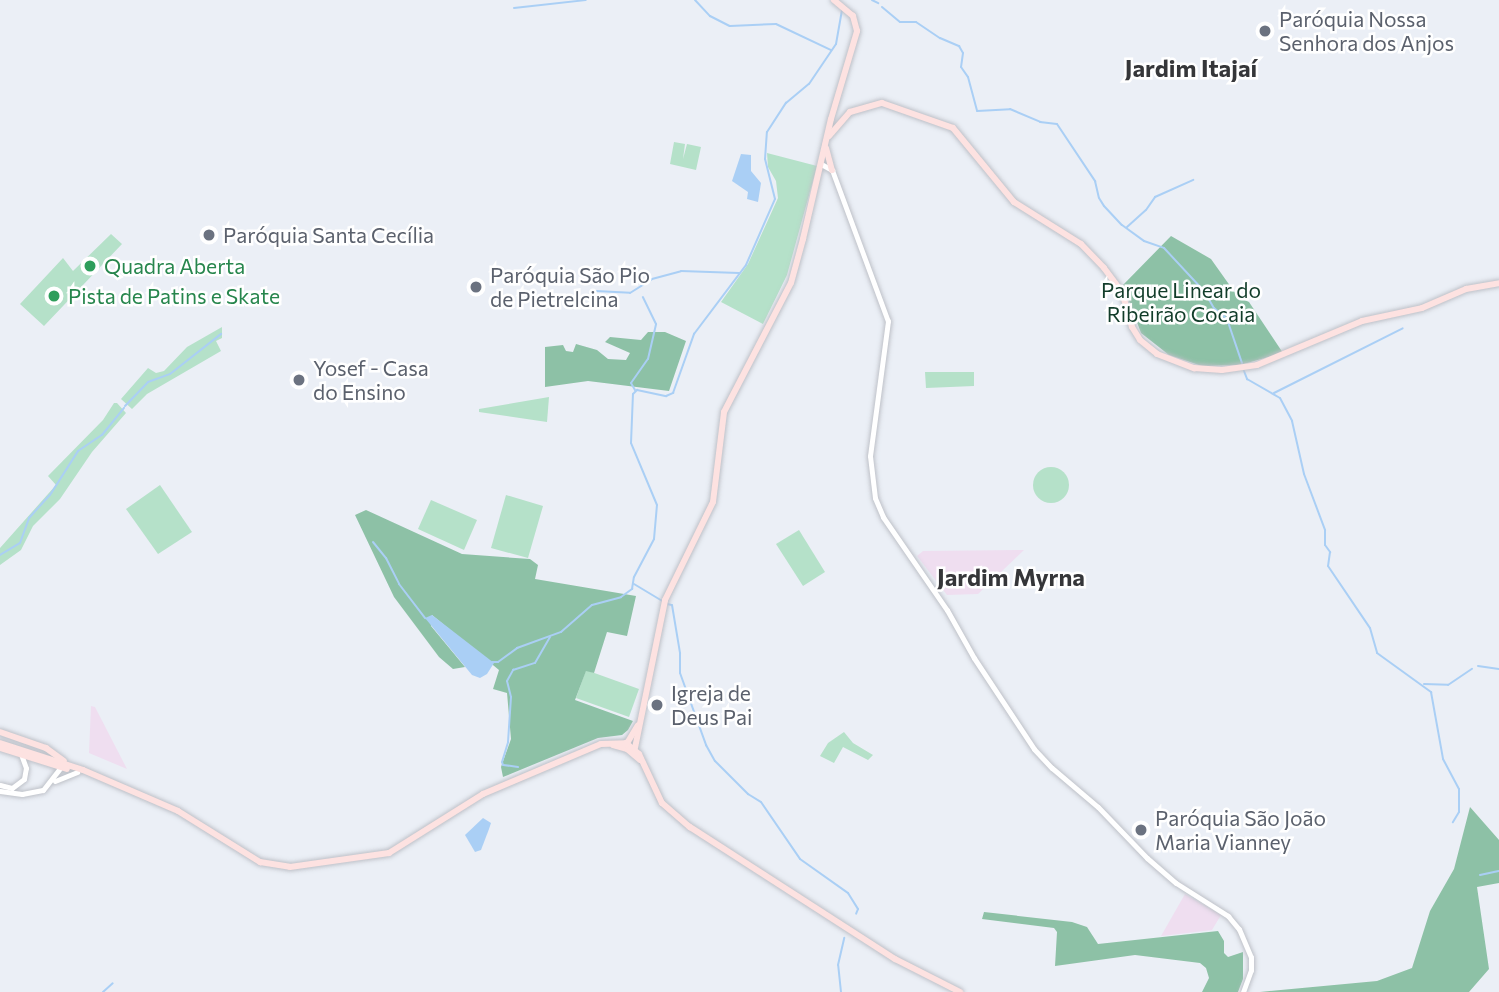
<!DOCTYPE html>
<meta charset="utf-8">
<style>
body{margin:0}
#map{position:relative;width:1499px;height:992px;overflow:hidden;background:#ebeff6;font-family:Commissioner,sans-serif}
div>[style]{position:absolute}
[style*='--x']{left:calc(var(--x)*1px);top:calc(var(--y)*1px);width:calc(var(--w)*1px);rotate:calc(var(--a)*1deg)}
.education>*{inset:0;background:#efdef0}
.green>*{inset:0;background:#b5e1c9}
.round{border-radius:50%}
.forest>*{inset:0;background:#8dc1a6}
.water>*{inset:0;background:#aacff5}
.stream>*{height:2px;margin:-1px;padding:0 1px;transform-origin:1px;border-radius:1px;background:#aacff5}
.roads{filter:drop-shadow(0 0 2px #bec1c8) drop-shadow(0 0 2px #bec1c8)}
.tertiary>*{height:5px;margin:-2.5px;padding:0 2.5px;transform-origin:2.5px;border-radius:2.5px;background:#fff}
.secondary>*{height:6px;margin:-3px;padding:0 3px;transform-origin:3px;border-radius:3px;background:#fde2e1}
.dots>*{width:19px;height:19px;translate:-50% -50%;box-sizing:border-box;border:4px solid #fff;border-radius:50%}
span{translate:-50% -50%;white-space:nowrap;text-align:center;line-height:1.15;-webkit-text-stroke:5px #fff;paint-order:stroke}
.worship-label{font-size:21px;color:#5b616d}
.left{translate:0 -50%;text-align:left}
.leisure-label{font-size:21px;color:#27864d}
.park-label{font-size:21px;color:#123d2a}
.quarter-label{font-size:24px;color:#353639;font-weight:700}
</style>
<div id="map">
<div class="education">
<div style="clip-path:polygon(1024px 550px,978px 594px,947px 595px,917px 556px,923px 551px)"></div>
<div style="clip-path:polygon(91px 706px,95px 707px,127px 769px,89px 753px)"></div>
<div style="clip-path:polygon(1185px 894px,1221px 915px,1212px 930px,1161px 936px)"></div>
</div>
<div class="green">
<div style="clip-path:polygon(674px 142px,685px 144px,683px 159px,687px 144px,701px 147px,696px 170px,670px 164px)"></div>
<div style="clip-path:polygon(767px 153px,817px 166px,787px 275px,763px 324px,721px 302px,748px 264px,778px 198px,776px 181px,768px 167px)"></div>
<div style="clip-path:polygon(111px 234px,122px 244px,44px 326px,20px 304px,63px 258px,73px 271px)"></div>
<div style="clip-path:polygon(222px 327px,222px 338px,216px 341px,221px 351px,147px 394px,132px 409px,121px 399px,148px 368px,156px 373px,164px 371px,187px 347px)"></div>
<div style="clip-path:polygon(925px 372px,974px 372px,974px 386px,926px 388px)"></div>
<div style="clip-path:polygon(549px 397px,547px 422px,479px 412px,479px 409px)"></div>
<div style="clip-path:polygon(114px 403px,117px 403px,126px 413px,92px 452px,60px 499px,33px 526px,21px 550px,0 565px,0 548px,56px 485px,48px 476px,103px 420px)"></div>
<div class="round" style="left:1033px;top:467px;width:36px;height:36px"></div>
<div style="clip-path:polygon(160px 485px,192px 532px,158px 554px,126px 509px)"></div>
<div style="clip-path:polygon(506px 495px,543px 506px,528px 558px,491px 548px)"></div>
<div style="clip-path:polygon(431px 500px,477px 520px,464px 550px,418px 529px)"></div>
<div style="clip-path:polygon(799px 530px,825px 572px,803px 586px,776px 544px)"></div>
<div style="clip-path:polygon(586px 670px,639px 689px,629px 717px,576px 698px)"></div>
<div style="clip-path:polygon(844px 732px,853px 743px,873px 755px,868px 760px,843px 747px,834px 763px,820px 756px,828px 743px)"></div>
</div>
<div class="forest">
<div style="clip-path:polygon(1171px 236px,1211px 259px,1238px 297px,1249px 302px,1283px 353px,1240px 365px,1202px 366px,1169px 355px,1141px 333px,1123px 285px)"></div>
<div style="clip-path:polygon(648px 332px,665px 332px,686px 341px,669px 391px,588px 381px,545px 387px,545px 347px,563px 345px,566px 351px,573px 352px,576px 344px,597px 350px,608px 359px,626px 360px,630px 353px,605px 342px,610px 337px,641px 340px)"></div>
<div style="clip-path:polygon(366px 510px,462px 554px,530px 559px,538px 565px,535px 579px,636px 596px,627px 636px,607px 632px,594px 673px,586px 671px,575px 700px,633px 721px,628px 730px,622px 735px,598px 738px,503px 777px,501px 767px,511px 739px,507px 693px,493px 689px,499px 670px,432px 615px,431px 626px,465px 667px,453px 669px,439px 657px,394px 597px,355px 515px)"></div>
<div style="clip-path:polygon(1470px 807px,1499px 840px,1499px 883px,1477px 887px,1489px 969px,1469px 992px,1260px 992px,1377px 981px,1412px 968px,1430px 911px,1454px 869px)"></div>
<div style="clip-path:polygon(984px 912px,1072px 922px,1087px 927px,1098px 944px,1218px 931px,1224px 941px,1224px 953px,1228px 957px,1243px 952px,1243px 979px,1238px 992px,1202px 992px,1209px 978px,1206px 968px,1200px 963px,1135px 955px,1055px 966px,1057px 932px,1054px 928px,982px 919px)"></div>
</div>
<div class="water">
<div style="clip-path:polygon(741px 154px,751px 155px,751px 171px,761px 183px,758px 202px,747px 199px,748px 192px,732px 181px)"></div>
<div style="clip-path:polygon(432px 615px,494px 663px,487px 674px,480px 678px,472px 675px,425px 618px)"></div>
<div style="clip-path:polygon(483px 818px,491px 823px,489px 829px,481px 850px,475px 852px,465px 835px)"></div>
</div>
<div class="stream">
<div style="--x:695;--y:0;--w:22;--a:47"></div>
<div style="--x:710;--y:16;--w:22;--a:27"></div>
<div style="--x:730;--y:26;--w:46;--a:-2.5"></div>
<div style="--x:776;--y:24;--w:61;--a:25.3"></div>
<div style="--x:872;--y:0;--w:7;--a:27"></div>
<div style="--x:882;--y:7;--w:23;--a:40"></div>
<div style="--x:900;--y:22;--w:16;--a:0"></div>
<div style="--x:916;--y:22;--w:29;--a:34"></div>
<div style="--x:940;--y:38;--w:21;--a:23"></div>
<div style="--x:959;--y:46;--w:8;--a:60"></div>
<div style="--x:963;--y:53;--w:14;--a:98"></div>
<div style="--x:961;--y:67;--w:12;--a:55"></div>
<div style="--x:968;--y:77;--w:35;--a:75"></div>
<div style="--x:977;--y:111;--w:33;--a:-3"></div>
<div style="--x:1010;--y:109;--w:33;--a:23"></div>
<div style="--x:1040;--y:122;--w:17;--a:7"></div>
<div style="--x:1057;--y:124;--w:69;--a:56.3"></div>
<div style="--x:1095;--y:181;--w:17;--a:77"></div>
<div style="--x:1099;--y:198;--w:9;--a:58"></div>
<div style="--x:1104;--y:206;--w:26;--a:47"></div>
<div style="--x:1122;--y:225;--w:27;--a:36"></div>
<div style="--x:1144;--y:241;--w:21;--a:19"></div>
<div style="--x:1164;--y:248;--w:59;--a:47.1"></div>
<div style="--x:1204;--y:291;--w:20;--a:60"></div>
<div style="--x:1214;--y:308;--w:17;--a:40"></div>
<div style="--x:1227;--y:319;--w:50;--a:71.2"></div>
<div style="--x:514;--y:8;--w:72;--a:-6.3"></div>
<div style="--x:1127;--y:227;--w:25;--a:-42"></div>
<div style="--x:1146;--y:210;--w:16;--a:-55"></div>
<div style="--x:1155;--y:197;--w:42;--a:-24.1"></div>
<div style="--x:373;--y:241;--w:11;--a:0"></div>
<div style="--x:596;--y:291;--w:34;--a:3"></div>
<div style="--x:630;--y:293;--w:26;--a:-32"></div>
<div style="--x:652;--y:279;--w:30;--a:-15"></div>
<div style="--x:681;--y:271;--w:58;--a:2"></div>
<div style="--x:1244;--y:371;--w:9;--a:69"></div>
<div style="--x:1247;--y:379;--w:38;--a:30"></div>
<div style="--x:1280;--y:398;--w:26;--a:62"></div>
<div style="--x:1292;--y:421;--w:54;--a:77.2"></div>
<div style="--x:1304;--y:474;--w:60;--a:69.4"></div>
<div style="--x:1325;--y:530;--w:15;--a:90"></div>
<div style="--x:1325;--y:545;--w:9;--a:54"></div>
<div style="--x:1330;--y:552;--w:14;--a:98"></div>
<div style="--x:1328;--y:566;--w:75;--a:55.9"></div>
<div style="--x:1370;--y:628;--w:26;--a:74"></div>
<div style="--x:1377;--y:653;--w:67;--a:35.8"></div>
<div style="--x:1431;--y:692;--w:68;--a:79.8"></div>
<div style="--x:1443;--y:759;--w:34;--a:62"></div>
<div style="--x:1459;--y:789;--w:23;--a:90"></div>
<div style="--x:1459;--y:812;--w:12;--a:121"></div>
<div style="--x:635;--y:390;--w:8;--a:-120"></div>
<div style="--x:631;--y:383;--w:29;--a:-55"></div>
<div style="--x:648;--y:359;--w:36;--a:-77"></div>
<div style="--x:656;--y:324;--w:30;--a:-116"></div>
<div style="--x:1274;--y:393;--w:144;--a:-26.7"></div>
<div style="--x:125;--y:406;--w:33;--a:-46"></div>
<div style="--x:148;--y:382;--w:23;--a:-20"></div>
<div style="--x:170;--y:374;--w:65;--a:-38.1"></div>
<div style="--x:373;--y:542;--w:21;--a:51"></div>
<div style="--x:386;--y:558;--w:29;--a:63"></div>
<div style="--x:399;--y:584;--w:43;--a:52.6"></div>
<div style="--x:0;--y:555;--w:23;--a:-31"></div>
<div style="--x:20;--y:543;--w:27;--a:-70"></div>
<div style="--x:29;--y:518;--w:31;--a:-48"></div>
<div style="--x:50;--y:495;--w:52;--a:-57.5"></div>
<div style="--x:78;--y:451;--w:29;--a:-34"></div>
<div style="--x:102;--y:435;--w:35;--a:-51"></div>
<div style="--x:634;--y:584;--w:33;--a:31"></div>
<div style="--x:667;--y:604;--w:5;--a:11"></div>
<div style="--x:672;--y:605;--w:49;--a:80.5"></div>
<div style="--x:680;--y:653;--w:20;--a:90"></div>
<div style="--x:680;--y:673;--w:77;--a:70.1"></div>
<div style="--x:706;--y:745;--w:18;--a:61"></div>
<div style="--x:715;--y:761;--w:47;--a:45"></div>
<div style="--x:748;--y:794;--w:15;--a:32"></div>
<div style="--x:761;--y:802;--w:69;--a:55.6"></div>
<div style="--x:800;--y:859;--w:59;--a:35.3"></div>
<div style="--x:848;--y:893;--w:19;--a:58"></div>
<div style="--x:858;--y:909;--w:5;--a:112"></div>
<div style="--x:492;--y:662;--w:6;--a:0"></div>
<div style="--x:498;--y:662;--w:24;--a:-36"></div>
<div style="--x:517;--y:648;--w:47;--a:-20"></div>
<div style="--x:561;--y:632;--w:41;--a:-41.1"></div>
<div style="--x:592;--y:605;--w:30;--a:-15"></div>
<div style="--x:621;--y:597;--w:14;--a:-36"></div>
<div style="--x:632;--y:589;--w:12;--a:-81"></div>
<div style="--x:634;--y:577;--w:43;--a:-62.2"></div>
<div style="--x:654;--y:539;--w:34;--a:-85"></div>
<div style="--x:657;--y:505;--w:67;--a:-112.8"></div>
<div style="--x:631;--y:443;--w:49;--a:-87.7"></div>
<div style="--x:633;--y:394;--w:6;--a:-45"></div>
<div style="--x:637;--y:390;--w:30;--a:12"></div>
<div style="--x:666;--y:396;--w:8;--a:-23"></div>
<div style="--x:673;--y:393;--w:63;--a:-70.4"></div>
<div style="--x:694;--y:334;--w:86;--a:-53"></div>
<div style="--x:746;--y:265;--w:72;--a:-66.3"></div>
<div style="--x:775;--y:199;--w:41;--a:-104"></div>
<div style="--x:765;--y:159;--w:27;--a:-86"></div>
<div style="--x:767;--y:132;--w:35;--a:-57"></div>
<div style="--x:786;--y:103;--w:30;--a:-40"></div>
<div style="--x:809;--y:84;--w:48;--a:-56"></div>
<div style="--x:836;--y:44;--w:34;--a:-80"></div>
<div style="--x:1478;--y:666;--w:21;--a:8"></div>
<div style="--x:1424;--y:684;--w:24;--a:2"></div>
<div style="--x:1448;--y:685;--w:29;--a:-34"></div>
<div style="--x:518;--y:767;--w:15;--a:-172"></div>
<div style="--x:503;--y:765;--w:3;--a:-108"></div>
<div style="--x:502;--y:762;--w:21;--a:-73"></div>
<div style="--x:508;--y:742;--w:45;--a:-86.2"></div>
<div style="--x:511;--y:697;--w:16;--a:-104"></div>
<div style="--x:507;--y:681;--w:13;--a:-61"></div>
<div style="--x:513;--y:670;--w:23;--a:-18"></div>
<div style="--x:535;--y:663;--w:30;--a:-60"></div>
<div style="--x:1480;--y:875;--w:19;--a:-12"></div>
<div style="--x:103;--y:992;--w:13;--a:-42"></div>
<div style="--x:841;--y:992;--w:27;--a:-96"></div>
<div style="--x:838;--y:965;--w:28;--a:-77"></div>
</div>
<div class="roads">
<div class="tertiary">
<div style="--x:821;--y:164;--w:13;--a:29"></div>
<div style="--x:832;--y:170;--w:161;--a:69.7"></div>
<div style="--x:888;--y:321;--w:136;--a:97.6"></div>
<div style="--x:870;--y:456;--w:42;--a:83.2"></div>
<div style="--x:875;--y:498;--w:21;--a:67"></div>
<div style="--x:883;--y:517;--w:113;--a:55.5"></div>
<div style="--x:947;--y:610;--w:55;--a:60.6"></div>
<div style="--x:974;--y:658;--w:109;--a:56.6"></div>
<div style="--x:1034;--y:749;--w:26;--a:47"></div>
<div style="--x:1052;--y:768;--w:60;--a:40.3"></div>
<div style="--x:1098;--y:807;--w:71;--a:46.1"></div>
<div style="--x:1147;--y:858;--w:38;--a:41"></div>
<div style="--x:1176;--y:883;--w:62;--a:32.4"></div>
<div style="--x:1228;--y:916;--w:17;--a:50"></div>
<div style="--x:1239;--y:929;--w:30;--a:67"></div>
<div style="--x:1251;--y:957;--w:13;--a:90"></div>
<div style="--x:1251;--y:970;--w:23;--a:110"></div>
<div style="--x:55;--y:781;--w:24;--a:-22"></div>
<div style="--x:0;--y:785;--w:12;--a:14"></div>
<div style="--x:12;--y:788;--w:15;--a:-37"></div>
<div style="--x:24;--y:779;--w:11;--a:-80"></div>
<div style="--x:26;--y:768;--w:15;--a:-110"></div>
<div style="--x:0;--y:791;--w:22;--a:8"></div>
<div style="--x:22;--y:794;--w:21;--a:-11"></div>
<div style="--x:43;--y:790;--w:29;--a:-52"></div>
</div>
<div class="secondary">
<div style="--x:829;--y:136;--w:32;--a:-49"></div>
<div style="--x:850;--y:112;--w:33;--a:-16"></div>
<div style="--x:882;--y:103;--w:75;--a:19.4"></div>
<div style="--x:953;--y:128;--w:96;--a:50.5"></div>
<div style="--x:1014;--y:202;--w:79;--a:32.1"></div>
<div style="--x:1081;--y:244;--w:33;--a:46"></div>
<div style="--x:1104;--y:268;--w:30;--a:53"></div>
<div style="--x:1122;--y:292;--w:36;--a:74"></div>
<div style="--x:1132;--y:327;--w:15;--a:58"></div>
<div style="--x:1140;--y:340;--w:22;--a:39"></div>
<div style="--x:1157;--y:354;--w:40;--a:21"></div>
<div style="--x:1194;--y:368;--w:28;--a:4"></div>
<div style="--x:1222;--y:370;--w:35;--a:-8"></div>
<div style="--x:1257;--y:365;--w:114;--a:-22.7"></div>
<div style="--x:1362;--y:321;--w:61;--a:-12.2"></div>
<div style="--x:1422;--y:308;--w:48;--a:-23.4"></div>
<div style="--x:1466;--y:289;--w:34;--a:-10"></div>
<div style="--x:826;--y:148;--w:23;--a:75"></div>
<div style="--x:0;--y:732;--w:49;--a:19.2"></div>
<div style="--x:46;--y:748;--w:22;--a:36"></div>
<div style="--x:0;--y:743;--w:87;--a:18"></div>
<div style="--x:83;--y:770;--w:103;--a:23.3"></div>
<div style="--x:178;--y:811;--w:97;--a:31.9"></div>
<div style="--x:260;--y:862;--w:30;--a:9"></div>
<div style="--x:290;--y:867;--w:100;--a:-8"></div>
<div style="--x:389;--y:853;--w:111;--a:-32.1"></div>
<div style="--x:483;--y:794;--w:128;--a:-23"></div>
<div style="--x:601;--y:744;--w:25;--a:-2"></div>
<div style="--x:626;--y:743;--w:17;--a:40"></div>
<div style="--x:639;--y:754;--w:54;--a:64.9"></div>
<div style="--x:662;--y:803;--w:37;--a:41"></div>
<div style="--x:690;--y:827;--w:244;--a:32.8"></div>
<div style="--x:895;--y:959;--w:73;--a:26.9"></div>
<div style="--x:613;--y:745;--w:15;--a:16"></div>
<div style="--x:627;--y:749;--w:17;--a:40"></div>
<div style="--x:626;--y:745;--w:23;--a:-59"></div>
<div style="--x:0;--y:748;--w:70;--a:17.4"></div>
<div style="--x:635;--y:748;--w:151;--a:-78.5"></div>
<div style="--x:665;--y:600;--w:109;--a:-63.9"></div>
<div style="--x:713;--y:502;--w:91;--a:-83"></div>
<div style="--x:724;--y:412;--w:145;--a:-62.6"></div>
<div style="--x:791;--y:283;--w:46;--a:-74.7"></div>
<div style="--x:803;--y:239;--w:123;--a:-76.9"></div>
<div style="--x:831;--y:119;--w:92;--a:-73.5"></div>
<div style="--x:857;--y:31;--w:16;--a:-105"></div>
<div style="--x:853;--y:16;--w:25;--a:-140"></div>
</div>
</div>
<div class="dots">
<div style="left:1265px;top:31px;background:#6b7280"></div>
<div style="left:209px;top:235px;background:#6b7280"></div>
<div style="left:90px;top:266px;background:#2e9e5b"></div>
<div style="left:476px;top:287px;background:#6b7280"></div>
<div style="left:54px;top:296px;background:#2e9e5b"></div>
<div style="left:299px;top:380px;background:#6b7280"></div>
<div style="left:657px;top:705px;background:#6b7280"></div>
<div style="left:1141px;top:830px;background:#6b7280"></div>
</div>
<div class="worship-label">
<span class="left" style="left:1279px;top:31px">Paróquia Nossa<br>Senhora dos Anjos</span>
<span class="left" style="left:223px;top:235px">Paróquia Santa Cecília</span>
<span class="left" style="left:490px;top:287px">Paróquia São Pio<br>de Pietrelcina</span>
<span class="left" style="left:313px;top:380px">Yosef - Casa<br>do Ensino</span>
<span class="left" style="left:671px;top:705px">Igreja de<br>Deus Pai</span>
<span class="left" style="left:1155px;top:830px">Paróquia São João<br>Maria Vianney</span>
</div>
<div class="leisure-label">
<span class="left" style="left:104px;top:266px">Quadra Aberta</span>
<span class="left" style="left:68px;top:296px">Pista de Patins e Skate</span>
</div>
<div class="park-label">
<span style="left:1181px;top:302px">Parque Linear do<br>Ribeirão Cocaia</span>
</div>
<div class="quarter-label">
<span style="left:1191px;top:68px">Jardim Itajaí</span>
<span style="left:1011px;top:577px">Jardim Myrna</span>
</div>
</div>
